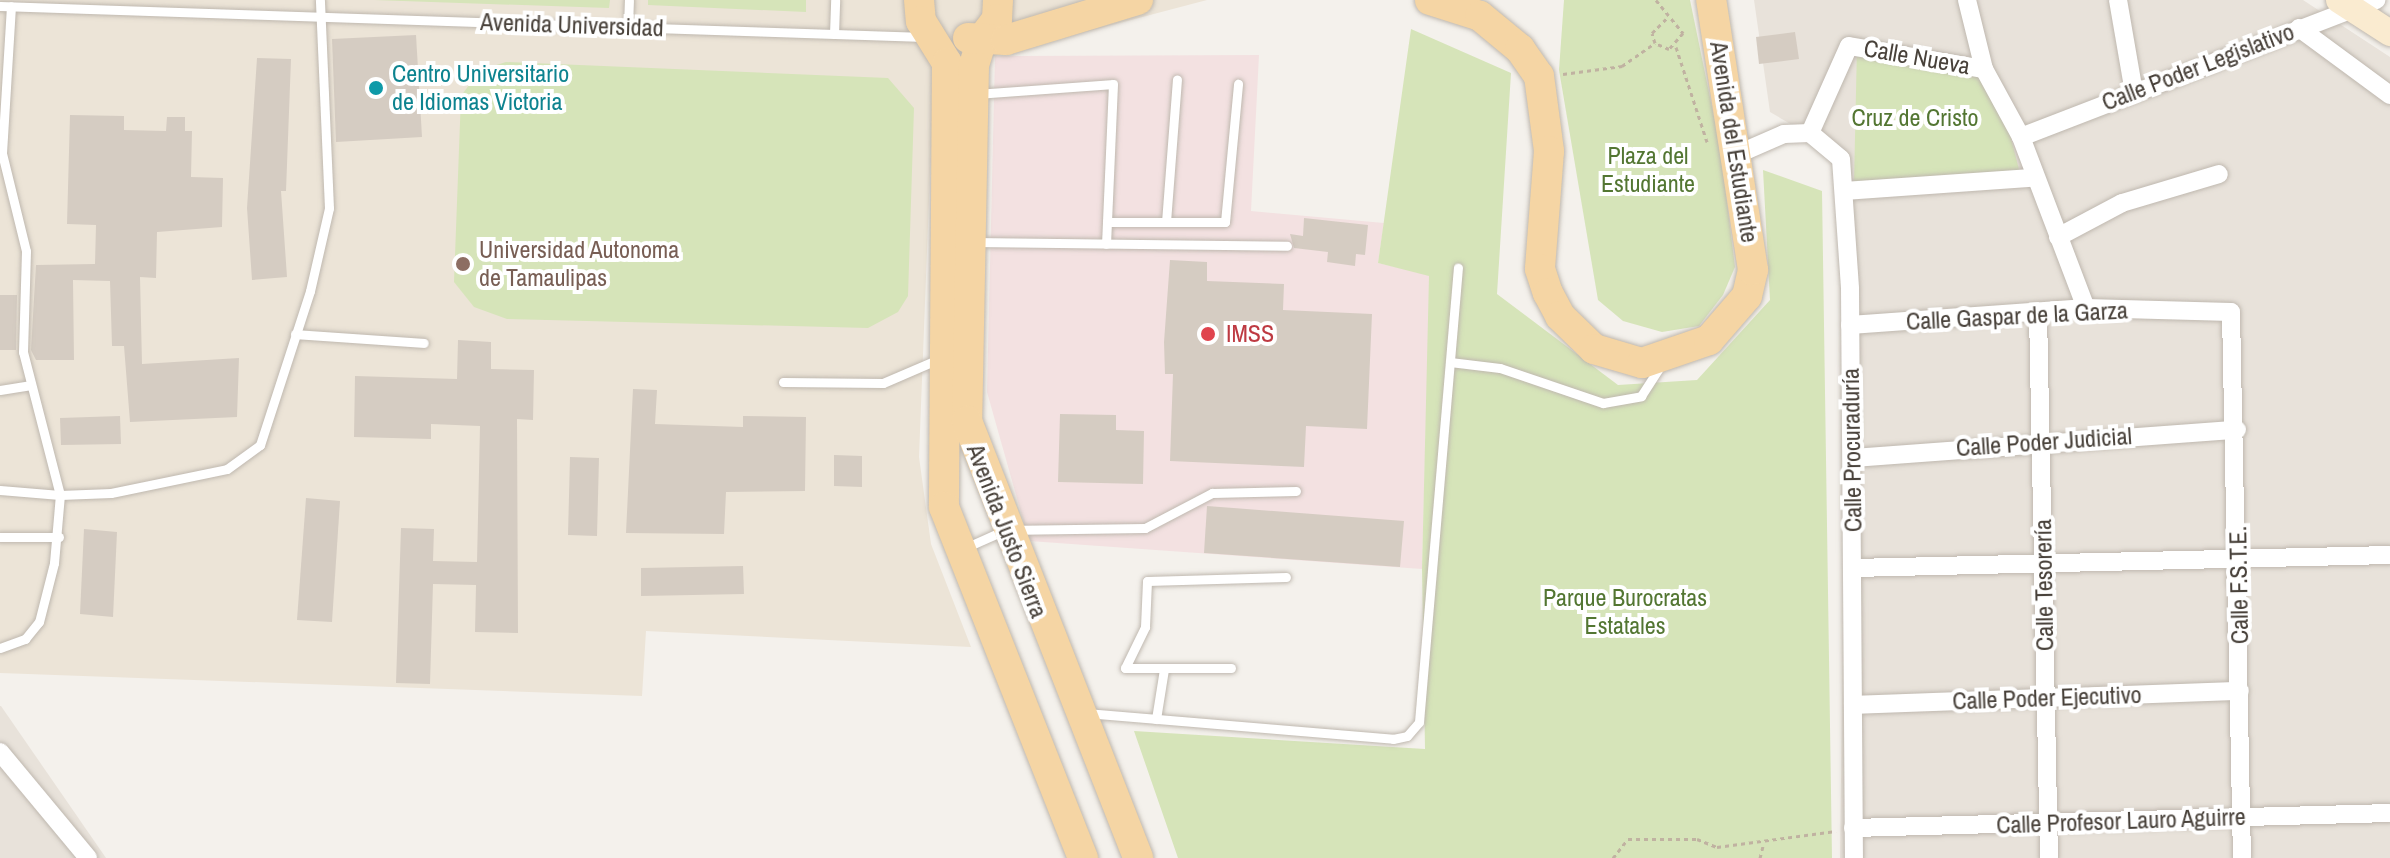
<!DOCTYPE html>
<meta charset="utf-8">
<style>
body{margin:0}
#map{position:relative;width:2390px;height:858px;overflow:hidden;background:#f4f1ec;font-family:"Archivo Narrow",sans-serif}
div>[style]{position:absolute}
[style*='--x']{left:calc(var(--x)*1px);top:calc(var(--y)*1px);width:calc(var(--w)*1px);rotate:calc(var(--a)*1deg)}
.residential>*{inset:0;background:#e8e2da}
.education>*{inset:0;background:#ece4d7}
.medical>*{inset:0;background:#f3e1e1}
.green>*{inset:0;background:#d6e4b9}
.building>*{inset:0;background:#d5ccc2}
.path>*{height:3px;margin-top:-1.5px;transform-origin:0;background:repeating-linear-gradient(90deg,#c0b2a1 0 4px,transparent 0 8px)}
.roads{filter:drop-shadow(0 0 2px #bfb8af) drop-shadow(0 0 2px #bfb8af)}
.service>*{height:9px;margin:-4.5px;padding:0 4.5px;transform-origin:4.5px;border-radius:4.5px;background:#fff}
.minor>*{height:18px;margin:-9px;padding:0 9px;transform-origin:9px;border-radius:9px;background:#fff}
.secondary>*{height:26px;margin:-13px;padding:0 13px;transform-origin:13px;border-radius:13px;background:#faebd0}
.primary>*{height:30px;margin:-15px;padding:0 15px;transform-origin:15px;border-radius:15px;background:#f5d5a4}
.dots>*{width:22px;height:22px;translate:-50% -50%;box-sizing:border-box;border:4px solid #fff;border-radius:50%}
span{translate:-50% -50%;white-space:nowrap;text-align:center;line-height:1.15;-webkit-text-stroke:8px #fff;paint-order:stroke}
.street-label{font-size:24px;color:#48413a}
.culture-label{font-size:24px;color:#0d838f}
.left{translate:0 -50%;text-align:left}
.park-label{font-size:24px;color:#537632}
.education-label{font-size:24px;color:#785e54}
.health-label{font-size:24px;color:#be3a42}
</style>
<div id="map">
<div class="residential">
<div style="clip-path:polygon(1754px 0,2303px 0,2390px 57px,2390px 858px,1840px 858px,1849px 158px,1770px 112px)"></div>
<div style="clip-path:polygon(0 706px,1px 706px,106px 858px,0 858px)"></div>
</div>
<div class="education">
<div style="clip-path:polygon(0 0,1207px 0,934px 72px,919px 457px,931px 544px,971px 647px,646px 631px,642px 696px,0 673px)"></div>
</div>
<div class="medical">
<div style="clip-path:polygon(1259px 55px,1251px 211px,1384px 223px,1378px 263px,1430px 275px,1422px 569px,1029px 541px,987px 392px,995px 56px)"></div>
</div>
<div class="green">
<div style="clip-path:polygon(374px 0,610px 0,609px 8px)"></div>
<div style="clip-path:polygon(648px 0,806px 0,806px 12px,648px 5px)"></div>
<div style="clip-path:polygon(1564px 0,1690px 0,1720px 146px,1735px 267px,1723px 295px,1699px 326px,1662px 332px,1623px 321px,1598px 300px,1559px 70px)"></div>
<div style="clip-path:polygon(1411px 29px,1511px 73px,1497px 294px,1618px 385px,1697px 380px,1770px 300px,1763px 170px,1822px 191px,1832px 858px,1178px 858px,1134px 731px,1425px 749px,1422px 569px,1429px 276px,1378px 263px)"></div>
<div style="clip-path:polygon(1857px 46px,1981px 75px,2009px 131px,2020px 173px,1854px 183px)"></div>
<div style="clip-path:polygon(506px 62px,888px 78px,914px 108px,908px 296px,898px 312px,868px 328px,507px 319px,474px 307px,454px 282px,461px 96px,480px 70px)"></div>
</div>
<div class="building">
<div style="clip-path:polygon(1795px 32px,1799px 59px,1759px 64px,1756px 37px)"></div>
<div style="clip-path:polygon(416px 35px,422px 137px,336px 142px,332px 39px)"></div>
<div style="clip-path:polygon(257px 58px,291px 59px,286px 191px,281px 191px,287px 277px,252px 280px,247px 208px)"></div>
<div style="clip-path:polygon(70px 115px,124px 116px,124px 130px,166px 131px,167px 117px,185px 117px,185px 131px,192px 131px,191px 177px,223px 178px,222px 227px,157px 232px,156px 278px,140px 277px,142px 364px,239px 358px,237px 417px,130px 422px,124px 346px,112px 346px,110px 281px,73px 280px,74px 360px,36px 360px,31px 350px,36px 265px,95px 264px,96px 225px,67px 224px)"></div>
<div style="clip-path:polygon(1304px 218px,1368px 225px,1365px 255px,1356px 254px,1355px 266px,1327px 262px,1328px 252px,1294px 248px,1290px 234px,1303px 236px)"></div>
<div style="clip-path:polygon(1170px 260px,1207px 262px,1207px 281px,1284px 284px,1283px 310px,1372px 314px,1367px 429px,1306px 426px,1304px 467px,1170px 461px,1173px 374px,1165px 374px,1164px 342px)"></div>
<div style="clip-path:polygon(0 295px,17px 295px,16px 350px,0 350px)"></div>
<div style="clip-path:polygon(458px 340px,491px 342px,491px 369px,534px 370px,533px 420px,517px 419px,518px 633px,475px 632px,476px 585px,433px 584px,430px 684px,396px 683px,401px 528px,434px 529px,433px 561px,477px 562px,480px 426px,431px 424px,431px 439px,354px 437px,355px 376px,457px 379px)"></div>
<div style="clip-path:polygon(633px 389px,657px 390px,655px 424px,743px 427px,743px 416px,806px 417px,805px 491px,726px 492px,724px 534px,626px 533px)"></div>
<div style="clip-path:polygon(1060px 414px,1116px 415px,1116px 430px,1144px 431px,1143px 484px,1058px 482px)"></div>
<div style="clip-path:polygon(120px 416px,121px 444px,61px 445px,60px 418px)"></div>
<div style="clip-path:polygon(834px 455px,862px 456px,862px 487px,834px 486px)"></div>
<div style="clip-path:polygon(570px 457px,599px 458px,597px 536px,568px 535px)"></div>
<div style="clip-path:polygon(306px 498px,340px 501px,332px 622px,297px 620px)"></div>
<div style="clip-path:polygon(1207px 506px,1404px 521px,1400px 567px,1204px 553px)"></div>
<div style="clip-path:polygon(84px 529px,117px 532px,113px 617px,80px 614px)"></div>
<div style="clip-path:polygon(743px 566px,744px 594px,641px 596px,641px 568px)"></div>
</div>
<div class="path">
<div style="--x:1656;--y:0;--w:43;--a:50.7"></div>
<div style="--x:1683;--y:33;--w:21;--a:131"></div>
<div style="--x:1669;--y:49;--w:15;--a:-157"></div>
<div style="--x:1655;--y:43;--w:10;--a:-107"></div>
<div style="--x:1652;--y:33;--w:21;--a:-45"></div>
<div style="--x:1676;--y:47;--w:100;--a:71.9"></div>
<div style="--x:1563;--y:74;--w:60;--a:-7.7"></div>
<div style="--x:1622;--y:66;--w:40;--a:-34.9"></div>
<div style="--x:1613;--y:858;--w:24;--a:-52"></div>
<div style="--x:1628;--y:839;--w:69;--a:0"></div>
<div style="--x:1697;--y:839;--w:22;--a:22"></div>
<div style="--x:1717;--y:847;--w:120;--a:-7.7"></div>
<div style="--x:1760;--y:858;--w:12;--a:-76"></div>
</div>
<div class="roads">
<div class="service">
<div style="--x:0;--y:6;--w:925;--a:1.92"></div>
<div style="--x:628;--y:27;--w:27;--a:-88"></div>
<div style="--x:834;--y:34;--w:34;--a:-88"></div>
<div style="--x:977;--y:94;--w:136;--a:-4.2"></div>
<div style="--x:1113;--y:84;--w:160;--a:92.5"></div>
<div style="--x:1107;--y:222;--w:118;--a:0"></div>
<div style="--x:1225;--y:222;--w:139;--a:-84.6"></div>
<div style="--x:1166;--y:222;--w:143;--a:-85.6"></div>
<div style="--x:974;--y:242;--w:313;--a:0.7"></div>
<div style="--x:295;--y:334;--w:129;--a:4"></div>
<div style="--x:1450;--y:362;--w:50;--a:6.8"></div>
<div style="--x:1500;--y:368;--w:109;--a:18.8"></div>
<div style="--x:1603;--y:403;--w:39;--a:-10"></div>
<div style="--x:1641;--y:396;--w:38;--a:-57"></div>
<div style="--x:783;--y:382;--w:100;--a:0.6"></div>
<div style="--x:883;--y:383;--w:61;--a:-23.2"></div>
<div style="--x:0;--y:390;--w:30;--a:-9"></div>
<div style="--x:0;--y:490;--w:60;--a:4.8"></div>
<div style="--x:60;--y:495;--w:148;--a:-104.5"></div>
<div style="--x:23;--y:352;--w:101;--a:-88.3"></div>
<div style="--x:26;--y:251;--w:101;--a:-103.8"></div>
<div style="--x:2;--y:153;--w:147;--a:-86.5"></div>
<div style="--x:0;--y:537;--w:59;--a:0"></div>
<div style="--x:967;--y:547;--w:42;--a:-24.1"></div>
<div style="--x:1005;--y:530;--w:140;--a:-0.8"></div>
<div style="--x:1145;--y:528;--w:76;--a:-27.6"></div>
<div style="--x:1212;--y:493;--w:84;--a:-1.4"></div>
<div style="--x:0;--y:648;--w:27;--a:-20"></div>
<div style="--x:25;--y:639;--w:22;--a:-51"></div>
<div style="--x:39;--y:622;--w:61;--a:-75.7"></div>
<div style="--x:54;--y:563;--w:68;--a:-85"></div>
<div style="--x:60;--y:495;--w:51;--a:-2.2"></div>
<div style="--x:111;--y:493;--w:118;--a:-11.7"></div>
<div style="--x:227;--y:469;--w:41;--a:-36"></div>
<div style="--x:260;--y:445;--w:162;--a:-72"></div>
<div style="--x:310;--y:291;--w:85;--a:-77.1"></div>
<div style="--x:329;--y:208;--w:208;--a:-92.5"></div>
<div style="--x:1231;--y:668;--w:106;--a:180"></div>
<div style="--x:1125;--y:668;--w:46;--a:-64"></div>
<div style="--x:1145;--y:627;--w:46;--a:-87.5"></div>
<div style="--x:1147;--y:581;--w:139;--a:-1.6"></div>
<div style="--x:1086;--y:713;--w:308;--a:4.8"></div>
<div style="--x:1393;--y:739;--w:14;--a:-12"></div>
<div style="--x:1407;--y:736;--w:18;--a:-49"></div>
<div style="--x:1419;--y:722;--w:456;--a:-85.1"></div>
<div style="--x:1156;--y:719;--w:51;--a:-80.9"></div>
</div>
<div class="minor">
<div style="--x:1967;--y:0;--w:71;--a:76.2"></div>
<div style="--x:1984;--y:69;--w:77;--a:61.4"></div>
<div style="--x:2021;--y:137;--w:183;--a:69.2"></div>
<div style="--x:2118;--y:0;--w:94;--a:80.2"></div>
<div style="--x:2299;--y:28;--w:113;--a:36.4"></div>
<div style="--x:1810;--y:133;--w:95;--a:-65.9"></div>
<div style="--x:1849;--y:46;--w:137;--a:9.7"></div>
<div style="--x:2021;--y:137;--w:381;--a:-21.1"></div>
<div style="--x:1738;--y:154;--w:50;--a:-23.5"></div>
<div style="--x:1784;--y:134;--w:26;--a:-2"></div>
<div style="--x:1810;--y:133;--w:40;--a:40"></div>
<div style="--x:1841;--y:159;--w:130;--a:86"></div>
<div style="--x:1850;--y:289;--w:569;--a:89.6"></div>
<div style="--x:1844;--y:191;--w:188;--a:-4"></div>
<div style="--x:2058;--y:237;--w:72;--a:-28"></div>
<div style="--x:2122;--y:203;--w:101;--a:-16.6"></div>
<div style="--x:2038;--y:312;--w:546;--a:88.85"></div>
<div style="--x:1850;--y:325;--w:237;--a:-4.1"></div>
<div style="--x:2086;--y:308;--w:145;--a:1.6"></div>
<div style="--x:2231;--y:312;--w:546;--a:88.85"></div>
<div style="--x:1852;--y:458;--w:386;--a:-4.2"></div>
<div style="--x:1854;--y:568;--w:536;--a:-1.39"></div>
<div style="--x:1853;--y:705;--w:387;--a:-2.1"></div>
<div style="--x:0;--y:752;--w:138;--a:50.3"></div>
<div style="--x:1853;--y:828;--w:537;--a:-1.6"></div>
</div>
<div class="secondary">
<div style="--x:2339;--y:0;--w:61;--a:32.9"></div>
</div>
<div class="primary">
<div style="--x:919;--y:0;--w:21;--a:85"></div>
<div style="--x:921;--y:21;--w:49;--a:58.2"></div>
<div style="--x:947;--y:63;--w:444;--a:90.4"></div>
<div style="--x:944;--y:507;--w:378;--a:68.4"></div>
<div style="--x:998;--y:0;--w:19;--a:93"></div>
<div style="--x:997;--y:19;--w:25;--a:127"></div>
<div style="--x:982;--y:39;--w:27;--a:107"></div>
<div style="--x:974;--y:65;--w:356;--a:91.1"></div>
<div style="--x:967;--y:421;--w:469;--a:68.6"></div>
<div style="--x:1430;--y:0;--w:52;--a:17.7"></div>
<div style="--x:1480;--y:16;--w:52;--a:39.5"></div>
<div style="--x:1520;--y:49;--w:33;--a:55"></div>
<div style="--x:1539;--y:76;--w:76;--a:82.4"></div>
<div style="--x:1549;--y:151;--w:118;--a:94.4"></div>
<div style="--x:1540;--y:269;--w:25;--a:72"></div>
<div style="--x:1548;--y:293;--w:26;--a:62"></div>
<div style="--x:1560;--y:316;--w:47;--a:44.1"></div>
<div style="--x:1594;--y:349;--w:50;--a:16.3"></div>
<div style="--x:1642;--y:363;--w:71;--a:-18.9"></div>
<div style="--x:1709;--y:340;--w:58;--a:-49.2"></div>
<div style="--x:1747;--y:296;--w:27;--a:-77"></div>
<div style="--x:1753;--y:270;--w:273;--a:-98.8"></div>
<div style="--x:968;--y:38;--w:38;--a:3"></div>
<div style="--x:1006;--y:40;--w:138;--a:-16.9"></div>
</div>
</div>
<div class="dots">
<div style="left:376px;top:88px;background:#0f9aa8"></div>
<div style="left:463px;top:264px;background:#8d6e63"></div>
<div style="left:1208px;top:334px;background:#e0444e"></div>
</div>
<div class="street-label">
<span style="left:572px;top:25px;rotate:2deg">Avenida Universidad</span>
<span style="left:1917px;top:57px;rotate:10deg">Calle Nueva</span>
<span style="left:2198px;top:67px;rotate:-21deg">Calle Poder Legislativo</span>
<span style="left:1734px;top:142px;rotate:81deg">Avenida del Estudiante</span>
<span style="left:2017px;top:316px;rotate:-3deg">Calle Gaspar de la Garza</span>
<span style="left:2044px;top:442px;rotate:-4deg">Calle Poder Judicial</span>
<span style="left:1852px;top:450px;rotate:-91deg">Calle Procuraduría</span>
<span style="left:1007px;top:531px;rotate:69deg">Avenida Justo Sierra</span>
<span style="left:2044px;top:585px;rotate:-91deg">Calle Tesorería</span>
<span style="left:2239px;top:585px;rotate:-91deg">Calle F.S.T.E.</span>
<span style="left:2047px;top:698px;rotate:-2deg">Calle Poder Ejecutivo</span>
<span style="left:2121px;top:821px;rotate:-2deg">Calle Profesor Lauro Aguirre</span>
</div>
<div class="culture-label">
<span class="left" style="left:392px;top:88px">Centro Universitario<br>de Idiomas Victoria</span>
</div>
<div class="park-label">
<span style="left:1915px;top:118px">Cruz de Cristo</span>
<span style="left:1648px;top:170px">Plaza del<br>Estudiante</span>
<span style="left:1625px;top:612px">Parque Burocratas<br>Estatales</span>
</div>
<div class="education-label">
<span class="left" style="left:479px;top:264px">Universidad Autonoma<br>de Tamaulipas</span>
</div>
<div class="health-label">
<span class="left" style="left:1226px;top:334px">IMSS</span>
</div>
</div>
